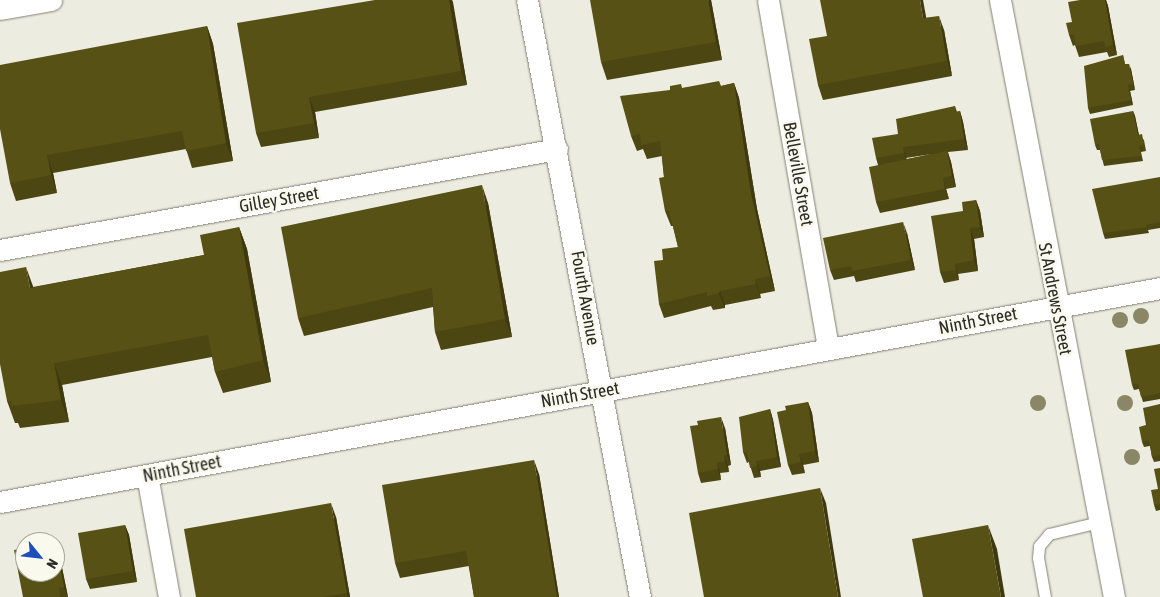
<!DOCTYPE html>
<style>
body{margin:0}
#map{position:relative;width:1160px;height:597px;overflow:hidden;background:#edece0;font-family:"Asap Condensed",sans-serif}
div>[style]{position:absolute}
[style*='--x']{left:calc(var(--x)*1px);top:calc(var(--y)*1px);width:calc(var(--w)*1px);rotate:calc(var(--a)*1deg)}
.roads{filter:drop-shadow(0 0 1px #828175) drop-shadow(0 0 1px #828175)}
.lane>*{height:11px;margin:-5.5px;padding:0 5.5px;transform-origin:5.5px;border-radius:5.5px;background:#fff}
.street>*{height:21px;margin:-10.5px;padding:0 10.5px;transform-origin:10.5px;border-radius:10.5px;background:#fff}
.trees>*{width:16px;height:16px;margin:-8px;border-radius:50%;background:#8a8766}
.wall>*{inset:0;background:#4c4612}
.shaded-wall>*{inset:0;background:#3e390f}
.building>*{inset:0;background:#585115}
span{translate:-50% -50%;white-space:nowrap;text-align:center;line-height:1.15;-webkit-text-stroke:5px #faf9ed;paint-order:stroke}
.street-label{font-size:18px;color:#2c2b27}
.north{position:absolute;left:15px;top:532px;width:50px;height:50px;box-sizing:border-box;background:#faf9ed;border:1px solid #a8a79e;border-radius:50%;rotate:119deg;font-size:14px;font-weight:700;line-height:20px;text-align:center;color:#2c2b27}
.north::after{content:'';display:block;margin:auto;width:18px;height:22px;background:#1d4ebb;clip-path:polygon(50% 0,100% 100%,50% 72%,0 100%)}
</style>
<div id="map">
<div class="roads">
<div class="lane">
<div style="--x:1045;--y:597;--w:40;--a:-100"></div>
<div style="--x:1038;--y:558;--w:12;--a:-85"></div>
<div style="--x:1039;--y:546;--w:16;--a:-50"></div>
<div style="--x:1049;--y:534;--w:51;--a:-13.5"></div>
</div>
<div class="street">
<div style="--x:527;--y:0;--w:608;--a:79.28"></div>
<div style="--x:768;--y:0;--w:354;--a:80.2"></div>
<div style="--x:1000;--y:0;--w:608;--a:79.19"></div>
<div style="--x:0;--y:9;--w:52;--a:-10"></div>
<div style="--x:0;--y:250;--w:566;--a:-10.28"></div>
<div style="--x:147;--y:475;--w:124;--a:79.8"></div>
<div style="--x:0;--y:502;--w:1180;--a:-10.45"></div>
</div>
</div>
<div class="trees">
<div style="left:1141px;top:316px"></div>
<div style="left:1120px;top:320px"></div>
<div style="left:1038px;top:403px"></div>
<div style="left:1125px;top:403px"></div>
<div style="left:1132px;top:457px"></div>
</div>
<div class="wall">
<div style="clip-path:polygon(375px 0,452px 0,467px 85px,315px 112px,319px 138px,261px 147px,256px 133px)"></div>
<div style="clip-path:polygon(711px 0,722px 60px,607px 80px,601px 62px)"></div>
<div style="clip-path:polygon(1080px 0,1106px 0,1108px 6px,1117px 55px,1109px 57px,1107px 52px,1079px 57px,1075px 45px,1073px 46px,1069px 35px,1072px 22px)"></div>
<div style="clip-path:polygon(926px 18px,944px 30px,952px 76px,823px 100px,818px 85px)"></div>
<div style="clip-path:polygon(207px 26px,213px 44px,233px 161px,192px 168px,186px 149px,53px 173px,57px 193px,16px 201px,10px 183px)"></div>
<div style="clip-path:polygon(1123px 55px,1125px 64px,1131px 69px,1135px 90px,1130px 91px,1133px 105px,1090px 114px,1088px 108px)"></div>
<div style="clip-path:polygon(734px 83px,739px 98px,757px 209px,775px 291px,760px 294px,761px 298px,725px 305px,725px 308px,713px 310px,711px 306px,664px 318px,659px 304px,663px 260px,678px 247px,673px 226px,671px 226px,665px 211px,664px 177px,662px 156px,647px 159px,643px 149px,637px 151px,631px 136px,670px 90px,682px 88px,721px 86px)"></div>
<div style="clip-path:polygon(evenodd,955px 106px,957px 112px,960px 111px,963px 122px,968px 150px,948px 152px,951px 162px,956px 187px,946px 189px,949px 199px,880px 213px,876px 202px,878px 165px,876px 158px,898px 134px,955px 106px,932px 154px,907px 159px,906px 158px,932px 154px)"></div>
<div style="clip-path:polygon(1133px 111px,1135px 116px,1139px 135px,1144px 140px,1146px 151px,1141px 152px,1143px 161px,1104px 166px,1100px 150px,1097px 150px,1095px 145px)"></div>
<div style="clip-path:polygon(1160px 177px,1160px 228px,1148px 230px,1149px 233px,1105px 239px,1103px 233px)"></div>
<div style="clip-path:polygon(976px 200px,980px 211px,984px 237px,974px 239px,978px 271px,958px 274px,959px 280px,944px 283px,940px 272px,963px 211px)"></div>
<div style="clip-path:polygon(488px 203px,512px 337px,441px 350px,435px 332px,433px 307px,304px 336px,298px 318px)"></div>
<div style="clip-path:polygon(239px 227px,247px 249px,271px 382px,223px 393px,215px 372px,212px 357px,62px 385px,69px 422px,20px 428px,18px 423px,15px 423px,7px 401px,33px 287px,204px 255px)"></div>
<div style="clip-path:polygon(907px 233px,915px 270px,856px 282px,854px 276px,834px 280px,830px 270px)"></div>
<div style="clip-path:polygon(1160px 344px,1160px 399px,1143px 402px,1139px 389px,1134px 390px,1132px 385px)"></div>
<div style="clip-path:polygon(808px 402px,812px 413px,819px 462px,803px 465px,805px 473px,792px 475px,788px 465px,786px 410px)"></div>
<div style="clip-path:polygon(1160px 404px,1160px 461px,1154px 462px,1152px 457px,1150px 446px,1144px 447px,1142px 442px,1146px 425px)"></div>
<div style="clip-path:polygon(770px 409px,773px 420px,781px 467px,760px 471px,761px 477px,754px 478px,749px 462px,747px 463px,743px 452px)"></div>
<div style="clip-path:polygon(725px 428px,731px 465px,728px 466px,729px 472px,720px 473px,721px 480px,701px 483px,698px 473px)"></div>
<div style="clip-path:polygon(1160px 468px,1160px 510px,1156px 511px,1154px 505px,1158px 489px)"></div>
<div style="clip-path:polygon(539px 474px,559px 597px,474px 597px,469px 566px,400px 578px,395px 563px)"></div>
<div style="clip-path:polygon(336px 517px,350px 597px,196px 597px)"></div>
<div style="clip-path:polygon(125px 525px,129px 535px,137px 582px,90px 589px,86px 579px)"></div>
<div style="clip-path:polygon(59px 553px,68px 597px,23px 597px)"></div>
</div>
<div class="shaded-wall">
<div style="clip-path:polygon(449px 0,452px 0,453px 2px,467px 85px,461px 71px)"></div>
<div style="clip-path:polygon(708px 0,711px 0,722px 60px,716px 42px)"></div>
<div style="clip-path:polygon(920px 0,923px 0,929px 33px,923px 18px)"></div>
<div style="clip-path:polygon(1105px 0,1106px 0,1108px 6px,1117px 55px,1113px 45px)"></div>
<div style="clip-path:polygon(939px 16px,944px 30px,952px 76px,947px 61px)"></div>
<div style="clip-path:polygon(207px 26px,213px 44px,233px 161px,226px 143px)"></div>
<div style="clip-path:polygon(1129px 64px,1131px 69px,1135px 90px,1133px 84px)"></div>
<div style="clip-path:polygon(734px 83px,739px 98px,757px 209px,775px 291px,770px 276px,751px 194px)"></div>
<div style="clip-path:polygon(1128px 85px,1130px 91px,1133px 105px,1131px 100px)"></div>
<div style="clip-path:polygon(309px 97px,315px 112px,319px 138px,314px 123px)"></div>
<div style="clip-path:polygon(960px 111px,963px 122px,968px 150px,964px 139px)"></div>
<div style="clip-path:polygon(1133px 111px,1135px 116px,1140px 141px,1138px 135px)"></div>
<div style="clip-path:polygon(903px 147px,906px 158px,907px 164px,904px 153px)"></div>
<div style="clip-path:polygon(947px 151px,951px 162px,956px 187px,952px 176px)"></div>
<div style="clip-path:polygon(47px 155px,53px 173px,57px 193px,51px 175px)"></div>
<div style="clip-path:polygon(943px 178px,946px 189px,949px 199px,945px 189px)"></div>
<div style="clip-path:polygon(482px 185px,488px 203px,512px 337px,505px 319px)"></div>
<div style="clip-path:polygon(976px 200px,980px 211px,984px 237px,980px 227px)"></div>
<div style="clip-path:polygon(903px 222px,907px 233px,915px 270px,911px 260px)"></div>
<div style="clip-path:polygon(239px 227px,247px 249px,271px 382px,263px 360px)"></div>
<div style="clip-path:polygon(970px 228px,974px 239px,978px 271px,974px 260px)"></div>
<div style="clip-path:polygon(955px 264px,958px 274px,959px 280px,956px 270px)"></div>
<div style="clip-path:polygon(26px 267px,34px 289px,30px 288px)"></div>
<div style="clip-path:polygon(755px 279px,760px 294px,761px 298px,756px 284px)"></div>
<div style="clip-path:polygon(720px 291px,725px 305px,725px 308px,719px 293px)"></div>
<div style="clip-path:polygon(54px 363px,62px 385px,69px 422px,61px 400px)"></div>
<div style="clip-path:polygon(808px 402px,812px 413px,819px 462px,815px 451px)"></div>
<div style="clip-path:polygon(770px 409px,773px 420px,781px 467px,777px 457px)"></div>
<div style="clip-path:polygon(721px 417px,725px 428px,731px 465px,727px 455px)"></div>
<div style="clip-path:polygon(799px 454px,803px 465px,805px 473px,801px 462px)"></div>
<div style="clip-path:polygon(724px 455px,728px 466px,729px 472px,725px 461px)"></div>
<div style="clip-path:polygon(534px 460px,539px 474px,559px 597px,557px 597px)"></div>
<div style="clip-path:polygon(756px 461px,760px 471px,761px 477px,757px 466px)"></div>
<div style="clip-path:polygon(717px 463px,720px 473px,721px 480px,718px 469px)"></div>
<div style="clip-path:polygon(820px 488px,826px 503px,841px 597px,838px 597px)"></div>
<div style="clip-path:polygon(331px 503px,336px 517px,350px 597px,348px 597px,347px 593px)"></div>
<div style="clip-path:polygon(125px 525px,129px 535px,137px 582px,133px 571px)"></div>
<div style="clip-path:polygon(988px 525px,997px 549px,1005px 597px,1001px 597px)"></div>
<div style="clip-path:polygon(55px 542px,59px 553px,68px 597px,64px 587px)"></div>
</div>
<div class="building">
<div style="clip-path:polygon(375px 0,449px 0,461px 71px,309px 97px,314px 123px,256px 133px,237px 23px)"></div>
<div style="clip-path:polygon(590px 0,708px 0,716px 42px,601px 62px)"></div>
<div style="clip-path:polygon(820px 0,920px 0,923px 18px,939px 16px,947px 61px,818px 85px,809px 39px,827px 36px)"></div>
<div style="clip-path:polygon(1080px 0,1105px 0,1113px 45px,1105px 47px,1104px 41px,1076px 46px,1074px 35px,1069px 35px,1066px 23px,1072px 22px,1068px 2px)"></div>
<div style="clip-path:polygon(207px 26px,226px 143px,186px 151px,182px 131px,47px 155px,51px 175px,10px 183px,0 129px,0 65px)"></div>
<div style="clip-path:polygon(1123px 55px,1125px 64px,1129px 64px,1133px 84px,1128px 85px,1131px 100px,1088px 108px,1084px 66px)"></div>
<div style="clip-path:polygon(719px 81px,721px 86px,734px 83px,751px 194px,770px 276px,755px 279px,756px 284px,720px 291px,719px 293px,707px 296px,707px 292px,659px 304px,654px 261px,663px 260px,662px 249px,678px 247px,669px 211px,665px 211px,659px 178px,664px 177px,660px 141px,641px 145px,640px 134px,631px 136px,620px 96px,670px 90px,670px 86px,681px 84px,682px 88px)"></div>
<div style="clip-path:polygon(955px 106px,955px 112px,960px 111px,964px 139px,903px 147px,904px 153px,876px 158px,872px 138px,898px 134px,896px 119px)"></div>
<div style="clip-path:polygon(1133px 111px,1138px 135px,1142px 134px,1144px 145px,1139px 146px,1141px 156px,1102px 160px,1099px 144px,1095px 145px,1090px 119px)"></div>
<div style="clip-path:polygon(947px 151px,952px 176px,943px 178px,945px 189px,876px 202px,869px 167px)"></div>
<div style="clip-path:polygon(1160px 177px,1160px 222px,1146px 225px,1147px 227px,1103px 233px,1092px 189px)"></div>
<div style="clip-path:polygon(482px 185px,505px 319px,435px 332px,432px 288px,298px 318px,281px 227px)"></div>
<div style="clip-path:polygon(976px 200px,980px 227px,970px 228px,974px 260px,955px 264px,956px 270px,940px 272px,931px 216px,963px 211px,962px 202px)"></div>
<div style="clip-path:polygon(903px 222px,911px 260px,852px 271px,851px 266px,830px 270px,823px 238px)"></div>
<div style="clip-path:polygon(239px 227px,263px 360px,215px 372px,208px 335px,54px 363px,61px 400px,12px 406px,11px 401px,7px 401px,0 364px,0 272px,26px 267px,30px 288px,204px 255px,200px 235px)"></div>
<div style="clip-path:polygon(1160px 344px,1160px 393px,1141px 397px,1138px 384px,1132px 385px,1125px 350px)"></div>
<div style="clip-path:polygon(808px 402px,815px 451px,799px 454px,801px 462px,788px 465px,777px 412px,786px 410px,785px 406px)"></div>
<div style="clip-path:polygon(1160px 404px,1160px 455px,1152px 457px,1149px 440px,1142px 442px,1139px 427px,1146px 425px,1143px 408px)"></div>
<div style="clip-path:polygon(770px 409px,777px 457px,756px 461px,757px 466px,750px 468px,747px 452px,743px 452px,739px 417px)"></div>
<div style="clip-path:polygon(721px 417px,727px 455px,724px 455px,725px 461px,717px 463px,718px 469px,698px 473px,690px 426px,698px 425px,697px 421px)"></div>
<div style="clip-path:polygon(534px 460px,557px 597px,474px 597px,466px 551px,395px 563px,382px 485px)"></div>
<div style="clip-path:polygon(1160px 468px,1160px 504px,1154px 505px,1151px 490px,1158px 489px,1154px 469px)"></div>
<div style="clip-path:polygon(820px 488px,838px 597px,704px 597px,689px 513px)"></div>
<div style="clip-path:polygon(331px 503px,347px 593px,323px 597px,196px 597px,184px 529px)"></div>
<div style="clip-path:polygon(125px 525px,133px 571px,86px 579px,78px 533px)"></div>
<div style="clip-path:polygon(988px 525px,1001px 597px,923px 597px,912px 539px)"></div>
<div style="clip-path:polygon(55px 542px,64px 587px,59px 588px,60px 597px,23px 597px,14px 550px,25px 548px,25px 572px,55px 572px)"></div>
</div>
<div class="street-label">
<span style="left:798px;top:174px;rotate:80deg">Belleville Street</span>
<span style="left:279px;top:200px;rotate:-10deg">Gilley Street</span>
<span style="left:585px;top:298px;rotate:80deg">Fourth Avenue</span>
<span style="left:1055px;top:299px;rotate:79deg">St Andrews Street</span>
<span style="left:978px;top:321px;rotate:-11deg">Ninth Street</span>
<span style="left:580px;top:395px;rotate:-10deg">Ninth Street</span>
<span style="left:182px;top:469px;rotate:-11deg">Ninth Street</span>
</div>
<div class="north">N</div>
</div>
